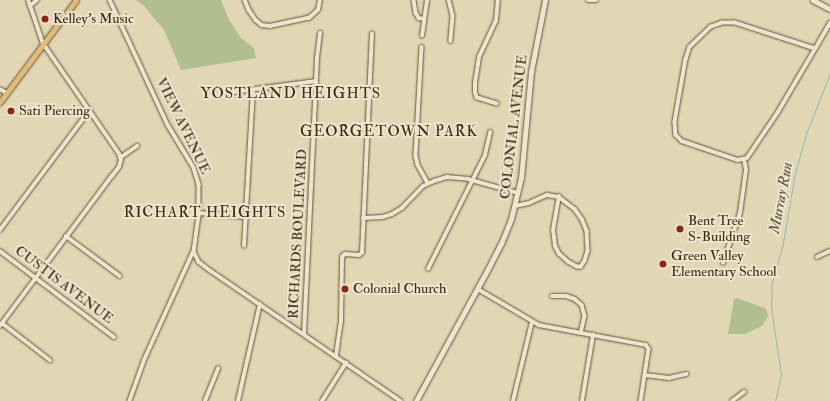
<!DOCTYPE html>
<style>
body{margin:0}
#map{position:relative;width:830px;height:401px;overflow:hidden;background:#e1d7b5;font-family:"IM FELL Double Pica",serif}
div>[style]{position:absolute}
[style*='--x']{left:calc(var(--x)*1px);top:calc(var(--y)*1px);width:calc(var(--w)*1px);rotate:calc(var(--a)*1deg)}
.green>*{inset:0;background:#b1bf8f}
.stream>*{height:1px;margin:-0.5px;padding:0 0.5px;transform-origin:0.5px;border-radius:0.5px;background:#95b9b2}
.roads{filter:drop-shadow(0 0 1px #675235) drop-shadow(0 0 1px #675235)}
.street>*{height:3.5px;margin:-1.75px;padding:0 1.75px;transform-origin:1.75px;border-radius:1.75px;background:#ece5cf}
.secondary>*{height:4.5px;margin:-2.25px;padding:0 2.25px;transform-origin:2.25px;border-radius:2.25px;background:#ece5cf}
.primary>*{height:5px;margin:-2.5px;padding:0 2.5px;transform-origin:2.5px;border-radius:2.5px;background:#e0bc7a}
.dots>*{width:11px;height:11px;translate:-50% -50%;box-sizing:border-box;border:2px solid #ece5cf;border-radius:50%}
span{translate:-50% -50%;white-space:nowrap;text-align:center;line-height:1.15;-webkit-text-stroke:4px #ece5cf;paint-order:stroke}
.poi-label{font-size:14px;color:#3e260a}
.left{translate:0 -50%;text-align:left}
.street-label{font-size:14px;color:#3e260a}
.neighbourhood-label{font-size:15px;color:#3e260a;letter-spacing:1px}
.water-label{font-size:15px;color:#544b34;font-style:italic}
</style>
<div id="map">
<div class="green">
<div style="clip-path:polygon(136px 0,221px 0,229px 20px,241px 38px,254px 48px,256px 58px,181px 70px,164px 30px,143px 5px)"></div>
<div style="clip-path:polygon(738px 298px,766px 309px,768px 316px,762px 326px,745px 334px,728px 334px,734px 299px)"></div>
</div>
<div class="stream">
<div style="--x:775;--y:401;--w:27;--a:-77"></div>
<div style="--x:781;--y:375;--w:69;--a:-98.4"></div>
<div style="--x:771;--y:307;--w:25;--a:-88"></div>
<div style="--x:772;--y:282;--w:35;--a:-74"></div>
<div style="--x:782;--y:248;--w:76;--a:-80.2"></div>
<div style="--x:795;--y:173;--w:41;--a:-74.2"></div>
<div style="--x:806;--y:134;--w:66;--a:-68.5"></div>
</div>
<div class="roads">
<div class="street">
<div style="--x:110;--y:0;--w:138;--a:65.1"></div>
<div style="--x:168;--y:125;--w:50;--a:58.8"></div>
<div style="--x:194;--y:168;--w:17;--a:73"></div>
<div style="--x:199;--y:184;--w:32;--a:90"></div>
<div style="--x:199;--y:216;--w:35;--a:98"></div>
<div style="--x:194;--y:251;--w:119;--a:114.4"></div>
<div style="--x:145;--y:359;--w:45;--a:109.7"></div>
<div style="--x:245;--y:0;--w:11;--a:68"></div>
<div style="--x:249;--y:10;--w:12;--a:55"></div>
<div style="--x:256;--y:20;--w:8;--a:40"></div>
<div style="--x:262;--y:25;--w:8;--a:7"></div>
<div style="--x:270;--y:26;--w:40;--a:-12"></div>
<div style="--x:309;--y:18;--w:12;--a:-42"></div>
<div style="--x:318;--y:10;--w:10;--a:-79"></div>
<div style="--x:414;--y:0;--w:13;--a:81"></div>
<div style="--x:416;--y:13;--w:6;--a:59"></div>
<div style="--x:419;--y:18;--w:5;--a:11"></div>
<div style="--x:449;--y:0;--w:16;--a:76"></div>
<div style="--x:453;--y:16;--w:25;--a:95"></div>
<div style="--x:30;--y:6;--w:9;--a:-41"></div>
<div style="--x:422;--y:36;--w:36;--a:-82"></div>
<div style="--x:422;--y:47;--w:109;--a:93.2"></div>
<div style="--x:416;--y:156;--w:9;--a:77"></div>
<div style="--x:418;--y:165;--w:21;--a:61"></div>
<div style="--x:815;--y:49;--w:84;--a:-162"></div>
<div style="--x:735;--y:23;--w:13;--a:180"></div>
<div style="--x:722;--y:23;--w:12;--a:160"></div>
<div style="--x:711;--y:27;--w:29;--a:136"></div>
<div style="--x:690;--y:47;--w:13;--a:108"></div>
<div style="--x:686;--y:59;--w:64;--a:99.9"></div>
<div style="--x:675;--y:122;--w:13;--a:86"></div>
<div style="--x:676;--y:135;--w:8;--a:45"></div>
<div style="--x:682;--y:141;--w:59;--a:18.7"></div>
<div style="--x:738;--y:160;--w:9;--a:-13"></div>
<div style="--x:747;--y:158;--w:55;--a:-56"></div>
<div style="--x:778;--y:112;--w:73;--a:-59.6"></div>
<div style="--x:815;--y:49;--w:30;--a:-60"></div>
<div style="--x:0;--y:89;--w:8;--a:30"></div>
<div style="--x:226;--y:93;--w:91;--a:-7.6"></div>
<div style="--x:497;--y:104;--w:21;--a:-163"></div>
<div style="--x:477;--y:98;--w:5;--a:-112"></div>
<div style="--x:475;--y:93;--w:10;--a:-90"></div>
<div style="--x:475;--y:83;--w:26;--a:-81"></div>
<div style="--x:479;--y:57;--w:40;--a:-65"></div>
<div style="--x:496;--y:21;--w:21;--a:-85"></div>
<div style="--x:120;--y:158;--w:21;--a:-35"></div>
<div style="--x:559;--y:197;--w:20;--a:37"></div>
<div style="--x:575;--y:209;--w:12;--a:55"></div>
<div style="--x:582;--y:219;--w:13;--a:67"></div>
<div style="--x:587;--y:231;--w:20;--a:87"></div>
<div style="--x:588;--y:251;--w:10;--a:107"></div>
<div style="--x:585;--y:261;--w:7;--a:124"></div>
<div style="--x:581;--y:267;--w:4;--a:180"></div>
<div style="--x:577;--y:267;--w:10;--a:-151"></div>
<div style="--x:568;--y:262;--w:12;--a:-138"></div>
<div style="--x:559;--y:254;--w:9;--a:-117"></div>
<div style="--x:555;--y:246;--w:16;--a:-97"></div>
<div style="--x:553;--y:230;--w:34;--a:-80"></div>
<div style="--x:515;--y:206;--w:14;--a:-12"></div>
<div style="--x:529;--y:203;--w:20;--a:-24"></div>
<div style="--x:547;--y:195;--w:12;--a:9"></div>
<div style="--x:199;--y:213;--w:47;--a:4.9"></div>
<div style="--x:363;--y:218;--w:20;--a:-3"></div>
<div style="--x:383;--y:217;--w:9;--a:-18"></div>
<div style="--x:392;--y:214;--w:12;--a:-31"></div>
<div style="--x:402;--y:208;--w:30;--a:-46"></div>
<div style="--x:423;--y:186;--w:12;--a:-24"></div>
<div style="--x:434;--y:181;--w:14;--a:-17"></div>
<div style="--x:447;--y:177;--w:21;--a:5"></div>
<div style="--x:468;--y:179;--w:52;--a:15.6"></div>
<div style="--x:0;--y:230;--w:149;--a:-53.2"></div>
<div style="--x:66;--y:236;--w:67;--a:36.5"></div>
<div style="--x:244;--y:246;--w:156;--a:-86.7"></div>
<div style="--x:0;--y:251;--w:143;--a:37"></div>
<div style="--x:194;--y:252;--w:11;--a:63"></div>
<div style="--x:199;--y:262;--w:15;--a:37"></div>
<div style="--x:211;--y:271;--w:230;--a:34.4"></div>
<div style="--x:817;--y:257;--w:14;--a:-25"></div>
<div style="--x:723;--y:263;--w:53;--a:-71.2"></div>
<div style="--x:740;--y:213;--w:43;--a:-82.1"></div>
<div style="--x:746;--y:170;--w:10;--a:-101"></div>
<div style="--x:428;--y:269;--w:127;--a:-63.4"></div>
<div style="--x:485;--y:155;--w:23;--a:-77"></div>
<div style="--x:478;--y:289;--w:71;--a:30.5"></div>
<div style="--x:539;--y:325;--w:109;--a:10.6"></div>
<div style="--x:646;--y:345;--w:5;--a:53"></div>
<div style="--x:649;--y:349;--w:53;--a:98.7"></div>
<div style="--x:552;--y:296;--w:14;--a:0"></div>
<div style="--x:566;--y:296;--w:9;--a:18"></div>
<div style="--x:575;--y:299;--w:9;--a:41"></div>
<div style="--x:582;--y:305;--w:11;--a:75"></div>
<div style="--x:585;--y:316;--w:17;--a:103"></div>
<div style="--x:2;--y:323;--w:61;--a:37.6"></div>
<div style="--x:0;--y:326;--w:187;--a:-53.3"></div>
<div style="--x:112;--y:176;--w:11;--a:-52"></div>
<div style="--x:119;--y:167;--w:7;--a:-74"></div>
<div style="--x:121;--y:160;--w:6;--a:-108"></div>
<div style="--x:119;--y:154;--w:134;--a:-124.6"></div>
<div style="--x:43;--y:44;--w:46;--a:-108.8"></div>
<div style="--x:304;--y:335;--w:277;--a:-87.3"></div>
<div style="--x:317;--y:58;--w:25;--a:-83"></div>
<div style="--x:336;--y:356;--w:34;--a:-82"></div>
<div style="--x:341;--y:322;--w:65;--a:-89.1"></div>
<div style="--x:342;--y:257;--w:4;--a:-45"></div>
<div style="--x:345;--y:254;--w:14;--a:4"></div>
<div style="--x:359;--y:255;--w:4;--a:-34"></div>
<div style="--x:362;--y:253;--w:219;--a:-87.4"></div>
<div style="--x:645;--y:375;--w:24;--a:7"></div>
<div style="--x:669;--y:378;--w:18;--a:-13"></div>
<div style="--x:205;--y:401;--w:35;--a:-68"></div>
<div style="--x:238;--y:401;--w:99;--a:-77.2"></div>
<div style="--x:322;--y:401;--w:45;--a:-57.7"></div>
<div style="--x:513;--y:401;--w:81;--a:-76.5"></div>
<div style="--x:582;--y:401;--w:67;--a:-80.5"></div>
<div style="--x:732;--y:401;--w:15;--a:-37"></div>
</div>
<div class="secondary">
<div style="--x:588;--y:0;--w:8;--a:0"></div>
<div style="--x:813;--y:0;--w:19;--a:28"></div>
<div style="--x:416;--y:401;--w:150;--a:-61.4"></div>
<div style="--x:488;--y:269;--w:28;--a:-63"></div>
<div style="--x:501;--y:244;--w:27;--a:-68"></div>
<div style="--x:511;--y:219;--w:42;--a:-76.3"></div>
<div style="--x:521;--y:178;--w:106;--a:-84.6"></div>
<div style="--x:531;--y:72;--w:73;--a:-79"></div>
</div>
<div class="primary">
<div style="--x:0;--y:102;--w:127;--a:-53.3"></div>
</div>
</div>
<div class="dots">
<div style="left:45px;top:19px;background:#8f2418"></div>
<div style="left:11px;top:111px;background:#8f2418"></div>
<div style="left:680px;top:229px;background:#8f2418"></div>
<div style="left:663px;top:264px;background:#8f2418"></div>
<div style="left:345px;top:289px;background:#8f2418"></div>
</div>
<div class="poi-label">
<span class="left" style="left:53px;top:19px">Kelley's Music</span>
<span class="left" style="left:19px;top:111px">Sati Piercing</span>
<span class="left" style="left:688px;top:229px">Bent Tree<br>S-Building</span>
<span class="left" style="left:671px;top:264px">Green Valley<br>Elementary School</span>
<span class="left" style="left:353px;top:289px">Colonial Church</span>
</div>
<div class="street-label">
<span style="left:183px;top:126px;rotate:64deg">VIEW AVENUE</span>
<span style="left:514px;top:127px;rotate:-83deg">COLONIAL AVENUE</span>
<span style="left:298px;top:234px;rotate:-87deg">RICHARDS BOULEVARD</span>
<span style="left:64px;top:285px;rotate:37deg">CUSTIS AVENUE</span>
</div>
<div class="neighbourhood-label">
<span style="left:291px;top:94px">YOSTLAND HEIGHTS</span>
<span style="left:389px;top:132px">GEORGETOWN PARK</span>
<span style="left:205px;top:213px">RICHART HEIGHTS</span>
</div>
<div class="water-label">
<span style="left:781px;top:198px;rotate:-79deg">Murray Run</span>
</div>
</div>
